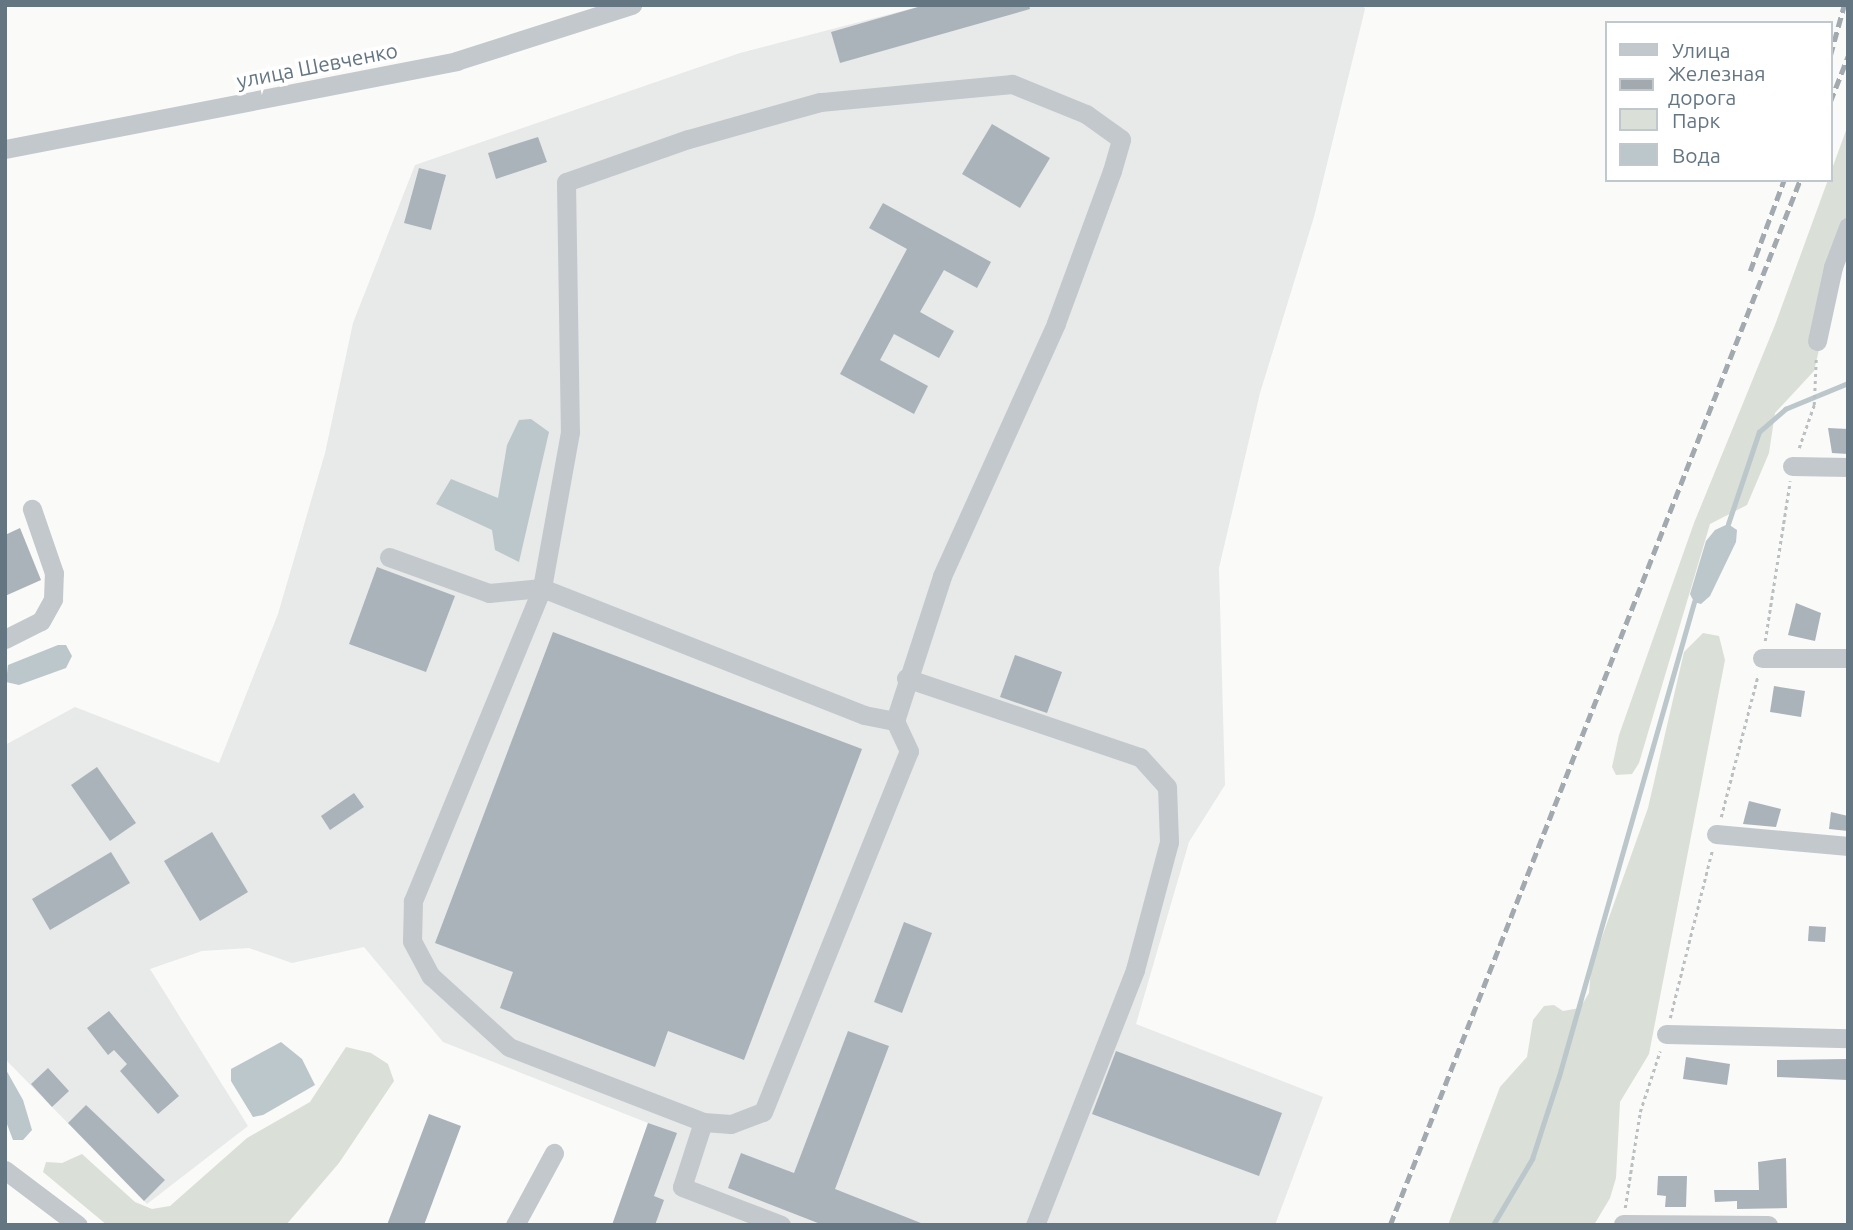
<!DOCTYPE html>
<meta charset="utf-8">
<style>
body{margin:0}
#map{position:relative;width:1853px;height:1230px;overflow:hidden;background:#fafaf8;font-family:Ubuntu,sans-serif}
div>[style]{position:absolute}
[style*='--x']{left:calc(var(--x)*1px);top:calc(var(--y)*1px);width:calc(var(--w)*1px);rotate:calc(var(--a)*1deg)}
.built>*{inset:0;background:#e8e9e9}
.green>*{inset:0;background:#dadfd7}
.water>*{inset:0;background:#bbc7cb}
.stream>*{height:4.5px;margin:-2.25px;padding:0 2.25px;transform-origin:2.25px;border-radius:2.25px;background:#bbc7cb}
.building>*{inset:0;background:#aab3b9}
.path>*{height:2.5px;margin-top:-1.25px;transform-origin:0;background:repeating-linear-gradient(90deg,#bbbfc2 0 3.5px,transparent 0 7px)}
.minor>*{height:19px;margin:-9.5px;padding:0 9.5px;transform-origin:9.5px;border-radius:9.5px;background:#c3c8cc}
.rail>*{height:4.5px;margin-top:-2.25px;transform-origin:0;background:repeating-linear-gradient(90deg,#a2aab0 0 10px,transparent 0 15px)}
span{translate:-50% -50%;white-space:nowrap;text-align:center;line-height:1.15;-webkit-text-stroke:7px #fff;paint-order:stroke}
.street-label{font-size:21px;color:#657683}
.frame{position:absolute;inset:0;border:7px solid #657683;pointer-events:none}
.legend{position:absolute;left:1605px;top:21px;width:228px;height:161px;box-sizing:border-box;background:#fff;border:2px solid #c1c8cd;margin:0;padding:9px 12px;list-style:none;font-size:21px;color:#657683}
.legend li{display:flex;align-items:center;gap:14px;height:35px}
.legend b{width:35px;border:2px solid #c1c8cd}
</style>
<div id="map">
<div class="built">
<div style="clip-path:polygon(925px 5px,1363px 5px,1365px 9px,1314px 217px,1260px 393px,1219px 568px,1225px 785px,1189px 842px,1136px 1024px,1323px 1097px,1275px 1225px,612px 1225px,648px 1123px,443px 1042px,364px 947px,292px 963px,249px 948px,202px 951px,150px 969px,248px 1126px,147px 1204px,5px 1059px,5px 745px,75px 707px,219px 763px,278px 614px,325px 453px,353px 323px,415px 165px,740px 53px)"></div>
</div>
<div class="green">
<div style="clip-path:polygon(1848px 125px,1848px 227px,1814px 371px,1775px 413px,1769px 453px,1747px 505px,1710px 524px,1639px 763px,1632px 774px,1616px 775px,1612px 767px,1619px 735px,1694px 523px,1775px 325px)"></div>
<div style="clip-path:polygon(1703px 633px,1719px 636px,1725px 660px,1649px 1054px,1620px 1102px,1616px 1178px,1610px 1198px,1594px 1225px,1448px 1225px,1500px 1087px,1527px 1057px,1533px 1020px,1544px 1006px,1554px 1005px,1563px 1011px,1580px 1008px,1589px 993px,1591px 968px,1648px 808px,1684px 652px)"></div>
<div style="clip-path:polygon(346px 1047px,371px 1053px,388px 1064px,394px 1081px,339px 1163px,286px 1225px,107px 1225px,43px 1172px,46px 1162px,62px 1163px,82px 1154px,135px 1202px,152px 1209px,170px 1206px,247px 1138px,310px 1102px)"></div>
</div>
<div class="water">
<div style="clip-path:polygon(531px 419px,549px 432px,519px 562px,495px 550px,492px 530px,436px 504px,451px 479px,498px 498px,507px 445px,519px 420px)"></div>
<div style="clip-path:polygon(1728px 524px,1737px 530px,1736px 542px,1710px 596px,1701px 604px,1694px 602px,1690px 594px,1706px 541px,1715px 530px)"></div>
<div style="clip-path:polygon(58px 645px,66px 645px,72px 656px,66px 668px,19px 685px,6px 682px,8px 665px)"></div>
<div style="clip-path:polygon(281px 1042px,302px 1059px,315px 1085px,263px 1115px,253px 1117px,231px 1081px,231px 1069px)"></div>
<div style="clip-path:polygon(5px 1068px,23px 1100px,32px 1130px,23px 1140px,13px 1140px,5px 1119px)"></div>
</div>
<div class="stream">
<div style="--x:1728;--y:524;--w:97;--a:-71.4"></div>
<div style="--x:1759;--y:432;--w:35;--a:-41"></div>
<div style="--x:1785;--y:409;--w:68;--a:-22.4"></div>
<div style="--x:1493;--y:1225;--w:77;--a:-59.4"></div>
<div style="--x:1532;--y:1159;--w:87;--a:-72"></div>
<div style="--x:1559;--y:1076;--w:493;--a:-74.1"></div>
</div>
<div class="building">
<div style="clip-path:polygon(925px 5px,1029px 5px,1030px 9px,840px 63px,831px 32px)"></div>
<div style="clip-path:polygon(992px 124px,1050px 158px,1020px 208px,962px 174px)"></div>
<div style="clip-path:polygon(538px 137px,547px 162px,496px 179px,488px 153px)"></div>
<div style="clip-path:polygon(419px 168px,446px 175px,431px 230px,404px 223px)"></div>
<div style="clip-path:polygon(883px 203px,991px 262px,977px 288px,944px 270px,920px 312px,954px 331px,939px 358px,894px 334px,880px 360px,928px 386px,914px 414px,840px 374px,907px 249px,869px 228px)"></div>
<div style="clip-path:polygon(1828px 428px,1848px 429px,1848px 454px,1832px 453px)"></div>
<div style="clip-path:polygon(20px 528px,41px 580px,5px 596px,5px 535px)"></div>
<div style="clip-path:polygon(377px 567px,455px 596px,426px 672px,349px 644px)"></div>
<div style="clip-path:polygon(1796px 603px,1821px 613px,1815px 641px,1788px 635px)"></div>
<div style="clip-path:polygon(553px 632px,862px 749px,744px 1060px,668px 1031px,655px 1067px,500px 1008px,513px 972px,435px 943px)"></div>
<div style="clip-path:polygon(1015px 655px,1062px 672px,1047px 713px,1000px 697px)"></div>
<div style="clip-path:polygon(1774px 686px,1805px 691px,1801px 717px,1770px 712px)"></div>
<div style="clip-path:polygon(97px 767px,136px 823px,110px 841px,71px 785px)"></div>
<div style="clip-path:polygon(354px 793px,364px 807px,330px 830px,321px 816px)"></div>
<div style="clip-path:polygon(1749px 801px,1781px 809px,1776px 827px,1743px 824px)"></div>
<div style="clip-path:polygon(1831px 812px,1848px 816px,1848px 831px,1829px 829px)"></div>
<div style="clip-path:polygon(212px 832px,248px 892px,200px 921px,164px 861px)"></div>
<div style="clip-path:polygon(111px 852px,130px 883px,50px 930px,32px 899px)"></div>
<div style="clip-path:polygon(904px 922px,932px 933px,902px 1013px,874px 1002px)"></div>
<div style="clip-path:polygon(1809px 926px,1826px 927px,1825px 942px,1808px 941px)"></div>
<div style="clip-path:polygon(109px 1011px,179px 1096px,158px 1114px,120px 1071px,127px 1064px,114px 1050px,108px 1055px,87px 1028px)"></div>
<div style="clip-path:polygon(848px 1031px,889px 1046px,835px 1189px,926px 1225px,823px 1225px,728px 1188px,741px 1153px,794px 1173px)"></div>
<div style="clip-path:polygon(1116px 1051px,1282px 1113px,1259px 1176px,1092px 1114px)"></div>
<div style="clip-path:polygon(1686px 1057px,1730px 1064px,1727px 1085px,1683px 1079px)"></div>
<div style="clip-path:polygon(1848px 1059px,1848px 1080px,1777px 1077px,1777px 1060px)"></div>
<div style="clip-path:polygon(48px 1068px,69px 1091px,52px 1107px,31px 1084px)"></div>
<div style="clip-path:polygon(86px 1105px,165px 1180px,144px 1201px,68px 1123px)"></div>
<div style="clip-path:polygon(429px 1114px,461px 1126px,424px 1225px,387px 1225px)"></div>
<div style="clip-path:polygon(648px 1123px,677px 1133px,654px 1196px,664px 1200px,655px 1225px,612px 1225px)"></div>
<div style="clip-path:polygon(1786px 1158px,1787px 1208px,1737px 1209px,1737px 1201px,1715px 1202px,1714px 1190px,1759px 1190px,1758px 1162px)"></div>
<div style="clip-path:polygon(1658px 1176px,1687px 1176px,1686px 1207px,1665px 1207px,1666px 1196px,1657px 1195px)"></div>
</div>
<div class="path">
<div style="--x:1799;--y:448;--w:46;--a:-70.8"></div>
<div style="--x:1814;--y:405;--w:46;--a:-87.5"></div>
<div style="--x:1765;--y:641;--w:162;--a:-81.1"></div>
<div style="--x:1721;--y:817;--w:147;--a:-75.4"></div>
<div style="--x:1670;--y:1018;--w:172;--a:-75.9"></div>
<div style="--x:1625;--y:1208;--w:97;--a:-81.1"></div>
<div style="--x:1640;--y:1112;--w:64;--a:-71.8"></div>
</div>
<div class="minor">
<div style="--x:5;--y:149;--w:460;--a:-11"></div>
<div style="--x:456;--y:61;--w:185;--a:-17.7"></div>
<div style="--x:1817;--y:341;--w:76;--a:-77.8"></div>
<div style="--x:1833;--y:267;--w:43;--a:-69.4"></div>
<div style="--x:1792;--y:466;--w:56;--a:1"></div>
<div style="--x:389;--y:557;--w:106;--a:19.8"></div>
<div style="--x:489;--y:593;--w:53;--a:-5.4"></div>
<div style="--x:542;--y:588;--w:346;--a:21.5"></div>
<div style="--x:864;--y:715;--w:32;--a:11"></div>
<div style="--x:5;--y:639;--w:40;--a:-26.6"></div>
<div style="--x:41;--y:621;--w:25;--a:-61"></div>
<div style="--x:53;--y:599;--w:26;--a:-88"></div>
<div style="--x:54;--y:573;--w:68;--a:-109"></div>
<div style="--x:1762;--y:658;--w:86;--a:0"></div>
<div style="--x:906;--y:678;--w:247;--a:18.7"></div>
<div style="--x:1140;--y:757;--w:40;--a:48"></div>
<div style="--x:1167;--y:787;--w:55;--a:87.9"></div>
<div style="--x:1169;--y:842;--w:132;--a:104.9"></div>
<div style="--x:1135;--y:970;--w:274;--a:111.4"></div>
<div style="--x:1716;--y:834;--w:133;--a:5.2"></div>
<div style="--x:1666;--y:1034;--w:182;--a:1.3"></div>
<div style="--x:703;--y:1122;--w:28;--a:4"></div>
<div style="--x:731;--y:1124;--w:34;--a:-21"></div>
<div style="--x:763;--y:1112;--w:389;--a:-68"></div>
<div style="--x:909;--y:751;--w:33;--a:-115"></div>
<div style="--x:895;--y:721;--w:152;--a:-72"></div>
<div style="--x:942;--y:576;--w:277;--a:-65.7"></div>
<div style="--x:1056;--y:323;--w:162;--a:-69.8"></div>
<div style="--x:1112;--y:171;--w:33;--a:-74"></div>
<div style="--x:1121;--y:139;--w:43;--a:-144.5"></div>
<div style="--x:1086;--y:114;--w:80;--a:-157.9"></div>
<div style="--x:1012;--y:84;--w:193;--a:174.6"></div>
<div style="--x:820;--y:102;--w:137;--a:164.3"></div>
<div style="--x:688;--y:139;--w:129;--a:160.6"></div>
<div style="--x:566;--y:182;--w:250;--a:89.1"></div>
<div style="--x:570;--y:432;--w:158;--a:100.2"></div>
<div style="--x:542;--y:588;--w:339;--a:112.4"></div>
<div style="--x:413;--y:901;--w:40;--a:91.4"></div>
<div style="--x:412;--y:941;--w:40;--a:62"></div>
<div style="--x:431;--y:976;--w:105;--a:42.3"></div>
<div style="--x:509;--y:1047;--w:208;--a:21.1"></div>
<div style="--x:703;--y:1122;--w:68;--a:107.9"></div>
<div style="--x:682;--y:1187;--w:106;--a:21"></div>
<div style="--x:5;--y:1170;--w:91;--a:37"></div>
<div style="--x:1623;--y:1224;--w:145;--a:0.4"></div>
<div style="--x:515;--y:1225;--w:82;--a:-61.6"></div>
</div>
<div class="rail">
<div style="--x:1830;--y:56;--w:53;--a:-74.6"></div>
<div style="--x:1830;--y:102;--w:49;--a:-68.6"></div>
<div style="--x:1750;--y:271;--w:97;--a:-69.5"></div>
<div style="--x:1390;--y:1225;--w:1123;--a:-68.58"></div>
</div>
<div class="street-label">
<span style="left:317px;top:65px;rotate:-11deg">улица Шевченко</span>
</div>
<div class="frame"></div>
<ul class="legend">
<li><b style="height:9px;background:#c3c8cc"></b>Улица</li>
<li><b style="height:9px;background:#a2aab0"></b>Железная дорога</li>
<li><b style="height:19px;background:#dadfd7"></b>Парк</li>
<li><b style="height:19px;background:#bbc7cb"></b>Вода</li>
</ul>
</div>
